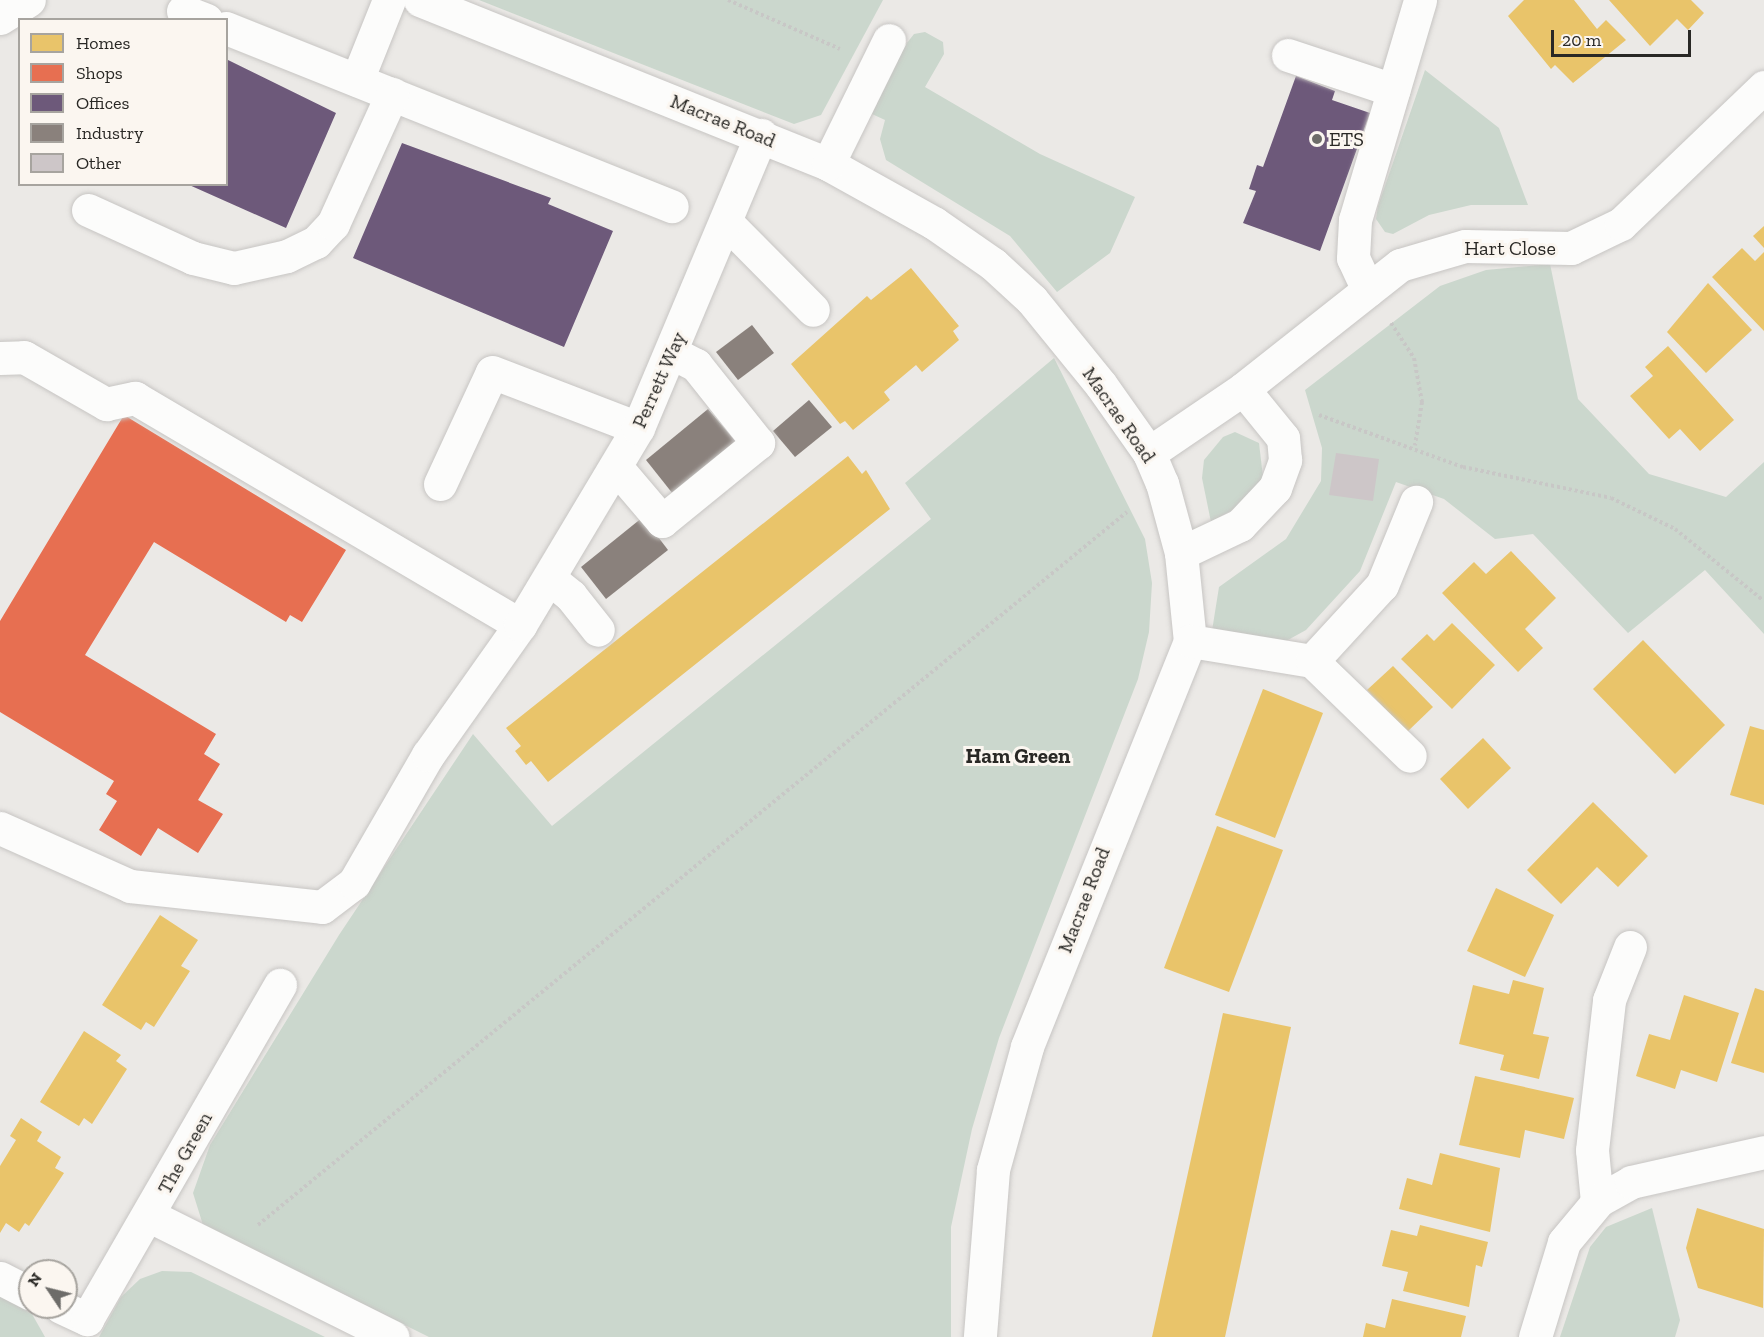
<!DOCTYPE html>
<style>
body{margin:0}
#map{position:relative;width:1764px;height:1337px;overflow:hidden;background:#ebe9e6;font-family:"Zilla Slab",serif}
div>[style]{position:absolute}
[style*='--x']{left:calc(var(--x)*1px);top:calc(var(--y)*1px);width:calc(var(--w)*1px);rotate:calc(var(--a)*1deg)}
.green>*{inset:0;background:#cbd7cd}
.homes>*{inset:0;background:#e9c46a}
.shops>*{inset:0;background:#e76f51}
.offices>*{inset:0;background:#6d597a}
.industry>*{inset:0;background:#8a817c}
.building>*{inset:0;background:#cdc6c8}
.path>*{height:4px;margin-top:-2px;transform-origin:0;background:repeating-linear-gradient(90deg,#c8c7c6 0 3px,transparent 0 6px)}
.roads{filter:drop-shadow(0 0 2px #c7c5c3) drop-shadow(0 0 2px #c7c5c3)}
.minor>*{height:33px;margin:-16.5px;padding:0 16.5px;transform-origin:16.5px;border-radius:16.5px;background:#fcfcfb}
.dots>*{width:16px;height:16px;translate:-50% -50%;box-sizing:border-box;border:3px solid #fbf6f0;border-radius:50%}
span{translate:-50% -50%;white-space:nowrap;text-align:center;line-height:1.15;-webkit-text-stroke:6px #fbf6f0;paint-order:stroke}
.street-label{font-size:20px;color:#292825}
.poi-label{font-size:20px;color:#292825}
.left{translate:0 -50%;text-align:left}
.neighbourhood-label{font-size:21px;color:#292825;font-weight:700}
.legend{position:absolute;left:18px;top:18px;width:210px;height:168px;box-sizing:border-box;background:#fbf6f0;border:2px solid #a7a49f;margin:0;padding:8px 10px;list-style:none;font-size:18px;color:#292825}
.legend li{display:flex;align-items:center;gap:12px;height:30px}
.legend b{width:30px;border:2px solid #a7a49f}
.north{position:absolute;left:18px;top:1259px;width:60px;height:60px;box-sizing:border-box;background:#fbf6f0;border:2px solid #a7a49f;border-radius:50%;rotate:305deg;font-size:16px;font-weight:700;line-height:24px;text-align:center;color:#292825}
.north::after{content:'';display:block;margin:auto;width:21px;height:27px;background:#6d6c69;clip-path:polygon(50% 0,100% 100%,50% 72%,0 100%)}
.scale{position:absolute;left:1551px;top:30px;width:140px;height:27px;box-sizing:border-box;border:3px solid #292825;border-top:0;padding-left:8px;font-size:18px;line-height:21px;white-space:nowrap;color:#292825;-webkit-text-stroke:4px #fbf6f0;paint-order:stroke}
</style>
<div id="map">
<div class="green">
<div style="clip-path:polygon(479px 0,883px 0,821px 115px,794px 124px)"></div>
<div style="clip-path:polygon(925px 32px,943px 42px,944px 54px,925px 87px,1040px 154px,1135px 197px,1110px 253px,1057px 292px,1010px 236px,886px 160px,880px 139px,885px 120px,872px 114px,899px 53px,914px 34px)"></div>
<div style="clip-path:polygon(1425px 70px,1499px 128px,1528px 205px,1471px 205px,1429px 215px,1393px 234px,1385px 232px,1376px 219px,1378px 206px)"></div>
<div style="clip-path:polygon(1550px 264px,1578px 399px,1649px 474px,1726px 497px,1764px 462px,1764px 634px,1705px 570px,1628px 633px,1533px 534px,1495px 539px,1444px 499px,1396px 482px,1360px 571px,1306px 630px,1277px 646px,1211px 637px,1219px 587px,1286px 539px,1321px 481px,1322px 448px,1305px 390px,1440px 286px,1486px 270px)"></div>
<div style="clip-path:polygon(1054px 358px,1145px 539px,1152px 583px,1149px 632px,1138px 679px,999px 1038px,972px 1129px,951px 1227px,951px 1337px,429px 1337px,203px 1225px,193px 1193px,210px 1145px,339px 935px,473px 734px,552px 826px,931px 519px,905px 483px)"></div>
<div style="clip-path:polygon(1235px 432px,1259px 443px,1263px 477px,1245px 503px,1211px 522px,1202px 478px,1204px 460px,1223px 437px)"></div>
<div style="clip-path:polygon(1652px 1208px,1680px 1320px,1675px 1337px,1560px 1337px,1590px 1247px,1606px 1227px)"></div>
<div style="clip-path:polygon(162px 1271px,191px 1272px,325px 1337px,99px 1337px,121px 1297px,140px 1279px)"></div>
<div style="clip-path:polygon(0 1296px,32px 1314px,45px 1337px,0 1337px)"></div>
</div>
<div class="homes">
<div style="clip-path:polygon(1524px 0,1574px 0,1597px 29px,1606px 20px,1626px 40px,1573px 83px,1555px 65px,1551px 69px,1508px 16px)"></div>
<div style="clip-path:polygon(1609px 0,1691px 0,1704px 13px,1688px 30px,1677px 19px,1650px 46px)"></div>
<div style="clip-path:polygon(1764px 226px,1764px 248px,1753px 236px)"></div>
<div style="clip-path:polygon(1742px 248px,1755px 261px,1764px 252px,1764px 331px,1712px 277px)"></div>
<div style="clip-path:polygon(911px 268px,959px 326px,953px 331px,959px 340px,922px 372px,916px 365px,884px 392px,890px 400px,853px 430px,845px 421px,840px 424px,791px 364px,867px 296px,871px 300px)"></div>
<div style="clip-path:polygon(1708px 283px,1752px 330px,1706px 373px,1667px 332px)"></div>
<div style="clip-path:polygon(1668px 346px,1734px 420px,1700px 451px,1680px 429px,1669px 439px,1630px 396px,1653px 376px,1645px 367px)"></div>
<div style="clip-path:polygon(848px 456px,862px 474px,866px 470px,890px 509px,548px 782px,531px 761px,526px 765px,515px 751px,521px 746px,506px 728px)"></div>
<div style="clip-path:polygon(1511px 551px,1556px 598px,1525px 629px,1543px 648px,1518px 672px,1442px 593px,1474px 562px,1486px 574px)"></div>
<div style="clip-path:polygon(1452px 623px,1495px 665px,1452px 709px,1401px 659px,1427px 634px,1434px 641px)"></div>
<div style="clip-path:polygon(1643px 640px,1725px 725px,1675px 774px,1593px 689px)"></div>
<div style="clip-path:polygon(1393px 666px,1433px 707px,1407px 732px,1367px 690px)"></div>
<div style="clip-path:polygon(1263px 689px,1323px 713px,1275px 838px,1215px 815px)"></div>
<div style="clip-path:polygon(1750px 726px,1764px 730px,1764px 805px,1730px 795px)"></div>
<div style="clip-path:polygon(1483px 738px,1511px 768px,1468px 809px,1440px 779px)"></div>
<div style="clip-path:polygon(1593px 802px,1648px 856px,1618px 887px,1597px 867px,1561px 904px,1527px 870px)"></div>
<div style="clip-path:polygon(1217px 826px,1283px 850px,1229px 992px,1164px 968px)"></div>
<div style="clip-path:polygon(1496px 888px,1554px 915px,1525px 977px,1467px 951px)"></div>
<div style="clip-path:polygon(160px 915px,198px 940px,181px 966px,190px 971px,154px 1027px,146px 1022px,141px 1030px,102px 1005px)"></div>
<div style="clip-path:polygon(1513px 980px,1544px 988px,1533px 1034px,1549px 1037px,1539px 1079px,1500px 1070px,1504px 1055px,1459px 1044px,1473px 985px,1509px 994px)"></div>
<div style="clip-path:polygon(1755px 988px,1764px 991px,1764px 1073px,1731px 1063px)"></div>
<div style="clip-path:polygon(1684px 995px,1739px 1013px,1717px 1082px,1681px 1070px,1675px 1089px,1636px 1076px,1649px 1034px,1670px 1040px)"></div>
<div style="clip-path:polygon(1223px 1013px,1291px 1027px,1225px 1337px,1152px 1337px)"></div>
<div style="clip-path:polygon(84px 1031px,121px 1055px,116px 1061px,127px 1069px,92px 1124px,84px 1118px,79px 1126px,40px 1102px)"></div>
<div style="clip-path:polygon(1475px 1076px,1574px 1098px,1564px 1139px,1525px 1130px,1520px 1158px,1459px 1145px)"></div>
<div style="clip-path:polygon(21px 1118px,42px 1132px,37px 1141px,61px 1157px,55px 1168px,64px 1173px,29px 1226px,25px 1223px,19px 1232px,6px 1223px,0 1233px,0 1166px,16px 1140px,10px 1136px)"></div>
<div style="clip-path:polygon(1440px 1153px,1500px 1168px,1490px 1232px,1399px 1209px,1407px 1178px,1432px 1185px)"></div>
<div style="clip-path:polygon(1697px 1208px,1764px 1229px,1763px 1308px,1698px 1288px,1686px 1248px)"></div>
<div style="clip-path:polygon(1420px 1225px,1488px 1242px,1482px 1267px,1476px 1265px,1469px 1307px,1403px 1291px,1408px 1272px,1382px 1266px,1391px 1230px,1417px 1236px)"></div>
<div style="clip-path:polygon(1392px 1299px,1466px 1316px,1461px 1337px,1363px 1337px,1366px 1323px,1385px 1328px)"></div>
</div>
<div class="shops">
<div style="clip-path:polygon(124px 415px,346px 550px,302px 622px,290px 615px,286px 622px,154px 542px,85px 655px,216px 734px,204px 754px,220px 764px,198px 800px,223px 814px,198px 853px,158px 828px,141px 856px,99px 830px,117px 801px,106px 794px,114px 781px,0 712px,0 621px)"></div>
</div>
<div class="offices">
<div style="clip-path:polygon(226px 59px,336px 113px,286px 228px,187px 184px,226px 184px)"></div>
<div style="clip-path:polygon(1296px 76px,1335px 91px,1332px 100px,1370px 113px,1320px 251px,1243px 223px,1256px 191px,1249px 189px,1257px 165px,1263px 167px)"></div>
<div style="clip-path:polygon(402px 143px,551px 198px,548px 204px,613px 231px,564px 347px,353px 258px)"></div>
</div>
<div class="industry">
<div style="clip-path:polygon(752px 325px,774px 353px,738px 380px,716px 352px)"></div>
<div style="clip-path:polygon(809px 400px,832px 427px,795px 457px,773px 431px)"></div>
<div style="clip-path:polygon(708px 409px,736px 442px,673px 494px,646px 460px)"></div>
<div style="clip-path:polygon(643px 517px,668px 550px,606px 599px,581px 567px)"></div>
</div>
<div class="building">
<div style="clip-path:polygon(1336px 453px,1379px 459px,1373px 501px,1329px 495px)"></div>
</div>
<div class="path">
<div style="--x:728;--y:0;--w:122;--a:23.6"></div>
<div style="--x:1391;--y:323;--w:42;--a:56.7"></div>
<div style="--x:1414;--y:358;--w:45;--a:79.7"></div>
<div style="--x:1422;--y:402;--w:44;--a:99.2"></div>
<div style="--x:1319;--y:415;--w:153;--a:19.9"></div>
<div style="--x:1463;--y:467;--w:151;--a:11.8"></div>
<div style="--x:1611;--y:498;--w:71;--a:25.8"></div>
<div style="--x:1675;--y:529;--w:114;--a:39"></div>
<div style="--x:258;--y:1225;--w:1124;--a:-39.37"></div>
</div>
<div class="roads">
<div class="minor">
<div style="--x:420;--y:0;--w:440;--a:21.9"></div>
<div style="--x:828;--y:164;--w:121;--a:29.1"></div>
<div style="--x:934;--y:223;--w:72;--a:34.8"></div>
<div style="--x:993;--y:264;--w:53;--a:42.7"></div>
<div style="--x:1032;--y:300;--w:109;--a:50.9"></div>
<div style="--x:1101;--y:385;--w:83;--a:54.8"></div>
<div style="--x:1149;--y:453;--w:33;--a:67"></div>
<div style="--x:1162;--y:483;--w:73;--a:74.8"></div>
<div style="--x:1181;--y:553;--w:88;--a:84.2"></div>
<div style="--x:1190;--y:641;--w:437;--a:111.9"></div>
<div style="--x:1027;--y:1047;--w:128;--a:105.5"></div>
<div style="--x:993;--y:1170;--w:168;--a:94.5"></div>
<div style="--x:183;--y:11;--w:25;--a:21"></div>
<div style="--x:0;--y:18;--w:34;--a:-32"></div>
<div style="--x:226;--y:28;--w:480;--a:21.8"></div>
<div style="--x:1288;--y:55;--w:111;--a:18.4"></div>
<div style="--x:357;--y:80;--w:86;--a:-68.2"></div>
<div style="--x:828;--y:164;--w:138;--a:-63.8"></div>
<div style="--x:88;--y:210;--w:115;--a:24.6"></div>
<div style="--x:193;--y:258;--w:42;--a:13.7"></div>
<div style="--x:234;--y:268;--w:54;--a:-12.8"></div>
<div style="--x:287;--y:256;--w:32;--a:-26"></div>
<div style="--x:316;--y:242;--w:25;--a:-47"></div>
<div style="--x:333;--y:224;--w:143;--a:-65.6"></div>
<div style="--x:727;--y:223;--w:122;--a:45.3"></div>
<div style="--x:1368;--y:290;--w:35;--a:-115"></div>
<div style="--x:1353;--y:258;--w:38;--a:-87"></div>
<div style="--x:1355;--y:220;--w:229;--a:-73.5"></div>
<div style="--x:0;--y:358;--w:24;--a:-2"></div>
<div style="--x:24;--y:357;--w:95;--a:29.8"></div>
<div style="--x:106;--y:404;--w:30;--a:-12"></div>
<div style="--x:135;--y:398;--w:447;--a:30.5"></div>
<div style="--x:1149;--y:453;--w:114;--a:-34.2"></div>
<div style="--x:1243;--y:389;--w:200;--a:-38.3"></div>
<div style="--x:1400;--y:265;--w:68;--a:-16.3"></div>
<div style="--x:1465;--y:246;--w:106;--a:1.1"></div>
<div style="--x:1571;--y:248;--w:55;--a:-25.6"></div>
<div style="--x:1621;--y:224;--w:198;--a:-43.8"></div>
<div style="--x:616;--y:467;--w:71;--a:49.6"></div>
<div style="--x:662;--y:521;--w:124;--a:-39.1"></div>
<div style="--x:758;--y:443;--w:100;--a:-128.5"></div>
<div style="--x:696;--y:365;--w:27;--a:-153"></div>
<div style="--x:440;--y:484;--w:123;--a:-65.1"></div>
<div style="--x:492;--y:372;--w:156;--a:21"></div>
<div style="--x:1181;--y:553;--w:65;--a:-25.4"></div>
<div style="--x:1240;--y:525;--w:51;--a:-46.6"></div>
<div style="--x:1275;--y:488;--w:30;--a:-70"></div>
<div style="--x:1285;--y:460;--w:22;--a:-95"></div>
<div style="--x:1283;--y:438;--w:63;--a:-129.2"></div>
<div style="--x:549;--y:578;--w:28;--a:39"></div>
<div style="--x:571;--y:596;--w:43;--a:51.5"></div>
<div style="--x:1190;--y:641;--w:124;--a:9.3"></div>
<div style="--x:1312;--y:661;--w:136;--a:44.1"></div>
<div style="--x:1312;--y:661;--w:103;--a:-47.4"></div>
<div style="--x:1382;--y:585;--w:90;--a:-67.7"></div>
<div style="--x:0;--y:828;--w:142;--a:24"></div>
<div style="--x:130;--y:886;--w:193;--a:6.2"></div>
<div style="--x:322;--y:907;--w:40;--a:-37"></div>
<div style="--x:354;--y:883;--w:148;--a:-60"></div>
<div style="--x:428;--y:755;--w:159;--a:-54.7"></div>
<div style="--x:520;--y:625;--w:230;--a:-59.1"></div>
<div style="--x:638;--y:428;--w:318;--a:-67.2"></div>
<div style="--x:1597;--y:1202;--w:52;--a:-95.5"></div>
<div style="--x:1592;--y:1150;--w:151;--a:-83.5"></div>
<div style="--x:1609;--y:1000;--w:57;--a:-68.4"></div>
<div style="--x:150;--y:1216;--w:271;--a:26.5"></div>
<div style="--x:0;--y:1278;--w:34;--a:27"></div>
<div style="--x:61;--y:1307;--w:29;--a:25"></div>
<div style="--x:87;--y:1319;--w:386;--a:-60"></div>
<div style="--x:1535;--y:1337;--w:99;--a:-73"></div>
<div style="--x:1564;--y:1242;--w:55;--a:-50.2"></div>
<div style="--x:1599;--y:1200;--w:37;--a:-29"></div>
<div style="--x:1631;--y:1182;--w:136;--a:-12.7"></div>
</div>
</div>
<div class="dots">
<div style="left:1317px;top:139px;background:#6d6c69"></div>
</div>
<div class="street-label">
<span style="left:723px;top:121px;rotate:22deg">Macrae Road</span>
<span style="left:1510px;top:248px">Hart Close</span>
<span style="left:659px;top:380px;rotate:-66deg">Perrett Way</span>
<span style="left:1119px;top:415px;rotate:55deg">Macrae Road</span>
<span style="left:1084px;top:900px;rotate:-69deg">Macrae Road</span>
<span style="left:185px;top:1153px;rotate:-61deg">The Green</span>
</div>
<div class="poi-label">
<span class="left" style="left:1329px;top:139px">ETS</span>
</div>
<div class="neighbourhood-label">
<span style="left:1018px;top:756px">Ham Green</span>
</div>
<ul class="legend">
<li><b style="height:16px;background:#e9c46a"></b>Homes</li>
<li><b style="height:16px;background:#e76f51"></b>Shops</li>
<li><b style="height:16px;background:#6d597a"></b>Offices</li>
<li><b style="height:16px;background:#8a817c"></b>Industry</li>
<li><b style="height:16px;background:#cdc6c8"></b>Other</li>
</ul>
<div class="north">N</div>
<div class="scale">20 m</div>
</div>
